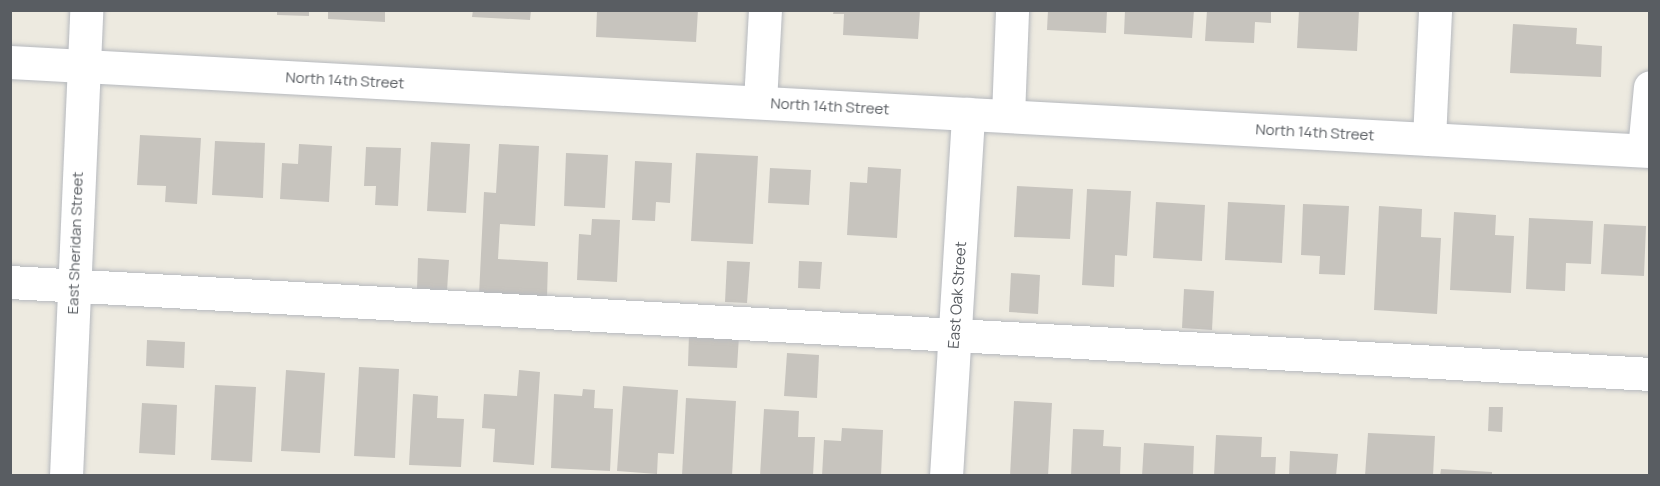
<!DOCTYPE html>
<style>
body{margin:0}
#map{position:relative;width:1660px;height:486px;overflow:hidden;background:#edeae0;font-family:Manrope,sans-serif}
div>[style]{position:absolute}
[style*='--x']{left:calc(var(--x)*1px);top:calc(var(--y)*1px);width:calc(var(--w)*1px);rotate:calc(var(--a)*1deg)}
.building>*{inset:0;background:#c7c4be}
.roads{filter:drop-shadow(0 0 2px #b6b9be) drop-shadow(0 0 2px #b6b9be)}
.minor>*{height:33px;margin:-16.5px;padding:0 16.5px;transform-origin:16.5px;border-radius:16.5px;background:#fff}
span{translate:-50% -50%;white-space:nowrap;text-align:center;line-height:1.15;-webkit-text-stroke:4.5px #fff;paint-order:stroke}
.street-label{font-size:15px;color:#595d62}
.frame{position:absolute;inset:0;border:12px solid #595d62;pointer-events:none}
</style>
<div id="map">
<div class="building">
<div style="clip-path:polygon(277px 10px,309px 10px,309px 16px,277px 15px)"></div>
<div style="clip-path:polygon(328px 10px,385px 10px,385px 22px,328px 19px)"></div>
<div style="clip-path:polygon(473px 10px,531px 10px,530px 20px,472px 17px)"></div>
<div style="clip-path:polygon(597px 10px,698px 10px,696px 42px,596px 37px)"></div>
<div style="clip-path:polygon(834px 10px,920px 10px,918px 39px,843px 35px,844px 14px,833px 14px)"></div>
<div style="clip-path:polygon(1048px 10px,1107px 10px,1106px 33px,1047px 30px)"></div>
<div style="clip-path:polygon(1125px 10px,1194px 10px,1192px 38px,1124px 34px)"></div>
<div style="clip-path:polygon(1207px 10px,1271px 10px,1271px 23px,1255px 22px,1254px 43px,1205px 41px)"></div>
<div style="clip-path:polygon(1299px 10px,1359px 10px,1357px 51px,1297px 48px)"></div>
<div style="clip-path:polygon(1513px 24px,1577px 28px,1576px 44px,1602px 46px,1601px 77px,1510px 73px)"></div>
<div style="clip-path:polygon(140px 135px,201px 138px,197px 204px,165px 202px,166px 186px,137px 185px)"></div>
<div style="clip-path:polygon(215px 141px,265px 143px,263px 198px,212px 195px)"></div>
<div style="clip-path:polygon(431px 142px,470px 144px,466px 213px,427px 211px)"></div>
<div style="clip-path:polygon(299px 144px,332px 146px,329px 202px,280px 199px,282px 163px,298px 164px)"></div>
<div style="clip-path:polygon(499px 144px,539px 146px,535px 226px,500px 224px,498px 259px,548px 262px,547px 298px,479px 295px,484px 192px,496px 193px)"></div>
<div style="clip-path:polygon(366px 147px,401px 148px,398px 206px,375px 205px,376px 186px,364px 186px)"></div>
<div style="clip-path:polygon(566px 153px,608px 155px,605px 208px,564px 206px)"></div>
<div style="clip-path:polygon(696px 153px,758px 156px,753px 244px,691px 241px)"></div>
<div style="clip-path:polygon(635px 161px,672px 163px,670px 203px,656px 202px,655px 221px,632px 220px)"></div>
<div style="clip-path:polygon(868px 167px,901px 169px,897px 238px,847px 235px,850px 182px,867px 183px)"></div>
<div style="clip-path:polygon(770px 168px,811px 170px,809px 205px,768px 203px)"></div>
<div style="clip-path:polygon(1017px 186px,1073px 189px,1070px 239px,1014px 237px)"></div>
<div style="clip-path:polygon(1087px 189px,1131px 191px,1127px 256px,1115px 255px,1114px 287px,1082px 285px)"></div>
<div style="clip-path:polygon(1156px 202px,1205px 205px,1202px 261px,1153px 258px)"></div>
<div style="clip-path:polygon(1228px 202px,1285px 205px,1282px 263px,1225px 260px)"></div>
<div style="clip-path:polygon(1303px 204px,1349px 206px,1345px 275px,1319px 274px,1320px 256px,1301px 255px)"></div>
<div style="clip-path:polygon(1379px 206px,1422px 209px,1421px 237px,1441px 238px,1437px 314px,1374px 310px)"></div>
<div style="clip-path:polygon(1454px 212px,1496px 215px,1495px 235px,1514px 236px,1511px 293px,1450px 290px)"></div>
<div style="clip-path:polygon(1529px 218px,1593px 221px,1591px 264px,1566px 263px,1565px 291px,1526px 289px)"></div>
<div style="clip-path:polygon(592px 219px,620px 220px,617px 282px,577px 280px,579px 234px,591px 235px)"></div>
<div style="clip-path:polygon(1604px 224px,1646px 226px,1644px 276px,1601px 274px)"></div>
<div style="clip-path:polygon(418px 258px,449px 260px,447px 291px,417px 289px)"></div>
<div style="clip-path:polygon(727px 261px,750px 262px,747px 303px,725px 302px)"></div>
<div style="clip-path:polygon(799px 261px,822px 262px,820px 289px,798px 288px)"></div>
<div style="clip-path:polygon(1011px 273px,1040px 275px,1038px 314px,1009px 312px)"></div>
<div style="clip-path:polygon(1184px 289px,1214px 291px,1212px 330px,1182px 328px)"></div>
<div style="clip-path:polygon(689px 333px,739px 336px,737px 368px,688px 366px)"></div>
<div style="clip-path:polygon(147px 340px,185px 342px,184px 368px,146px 366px)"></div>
<div style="clip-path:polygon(787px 353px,819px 355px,817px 398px,784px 396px)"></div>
<div style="clip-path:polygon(359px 367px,399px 369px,395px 458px,354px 456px)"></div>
<div style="clip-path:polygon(286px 370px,325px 373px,320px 453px,281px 451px)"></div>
<div style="clip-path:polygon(519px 370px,540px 372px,534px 465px,493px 462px,495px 429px,482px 428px,484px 394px,517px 396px)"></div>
<div style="clip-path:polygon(215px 385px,256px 387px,252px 462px,211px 460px)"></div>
<div style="clip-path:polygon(623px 386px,678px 390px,674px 454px,658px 453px,657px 474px,617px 471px)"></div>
<div style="clip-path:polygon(583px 389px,595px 390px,594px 408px,613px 409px,610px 471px,551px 468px,554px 394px,582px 396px)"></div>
<div style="clip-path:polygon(413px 394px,438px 396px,437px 418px,464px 419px,461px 467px,409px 465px)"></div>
<div style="clip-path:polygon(686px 398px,736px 401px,732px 476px,682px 476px)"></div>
<div style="clip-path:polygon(1014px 401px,1052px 403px,1048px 476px,1010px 476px)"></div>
<div style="clip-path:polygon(142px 403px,177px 405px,175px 455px,139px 453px)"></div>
<div style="clip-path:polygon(1489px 407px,1503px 407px,1502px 432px,1488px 431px)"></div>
<div style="clip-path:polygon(764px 409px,799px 411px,798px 437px,815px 437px,813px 476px,760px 476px)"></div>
<div style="clip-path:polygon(842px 428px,883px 430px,881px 476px,822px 476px,824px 440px,841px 441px)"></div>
<div style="clip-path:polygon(1073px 429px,1104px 430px,1103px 446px,1121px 447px,1120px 476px,1071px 476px)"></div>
<div style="clip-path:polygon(1368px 433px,1435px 436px,1433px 476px,1365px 476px)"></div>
<div style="clip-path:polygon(1216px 435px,1262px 437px,1261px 457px,1276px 457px,1275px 476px,1214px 476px)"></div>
<div style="clip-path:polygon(1144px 443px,1194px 446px,1193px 476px,1142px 476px)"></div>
<div style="clip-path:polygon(1290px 451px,1338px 454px,1336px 476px,1289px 476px)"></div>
<div style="clip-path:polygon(1441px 469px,1492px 472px,1492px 476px,1440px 476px)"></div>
</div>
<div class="roads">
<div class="minor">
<div style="--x:10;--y:62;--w:1642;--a:3.11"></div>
<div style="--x:760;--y:102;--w:92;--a:-86.9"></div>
<div style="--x:1008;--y:116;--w:106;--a:-87.8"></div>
<div style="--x:1429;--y:139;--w:129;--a:-87.3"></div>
<div style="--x:1644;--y:150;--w:63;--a:-84.6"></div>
<div style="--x:10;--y:282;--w:1643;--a:3.21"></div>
<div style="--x:66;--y:476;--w:466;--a:-87.5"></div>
<div style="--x:946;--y:476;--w:363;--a:-86.5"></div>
</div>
</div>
<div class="street-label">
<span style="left:345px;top:80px;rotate:3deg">North 14th Street</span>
<span style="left:830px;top:106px;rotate:3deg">North 14th Street</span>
<span style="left:1315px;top:132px;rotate:3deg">North 14th Street</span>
<span style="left:75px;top:243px;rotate:-88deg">East Sheridan Street</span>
<span style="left:957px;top:295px;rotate:-86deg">East Oak Street</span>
</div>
<div class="frame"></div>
</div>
